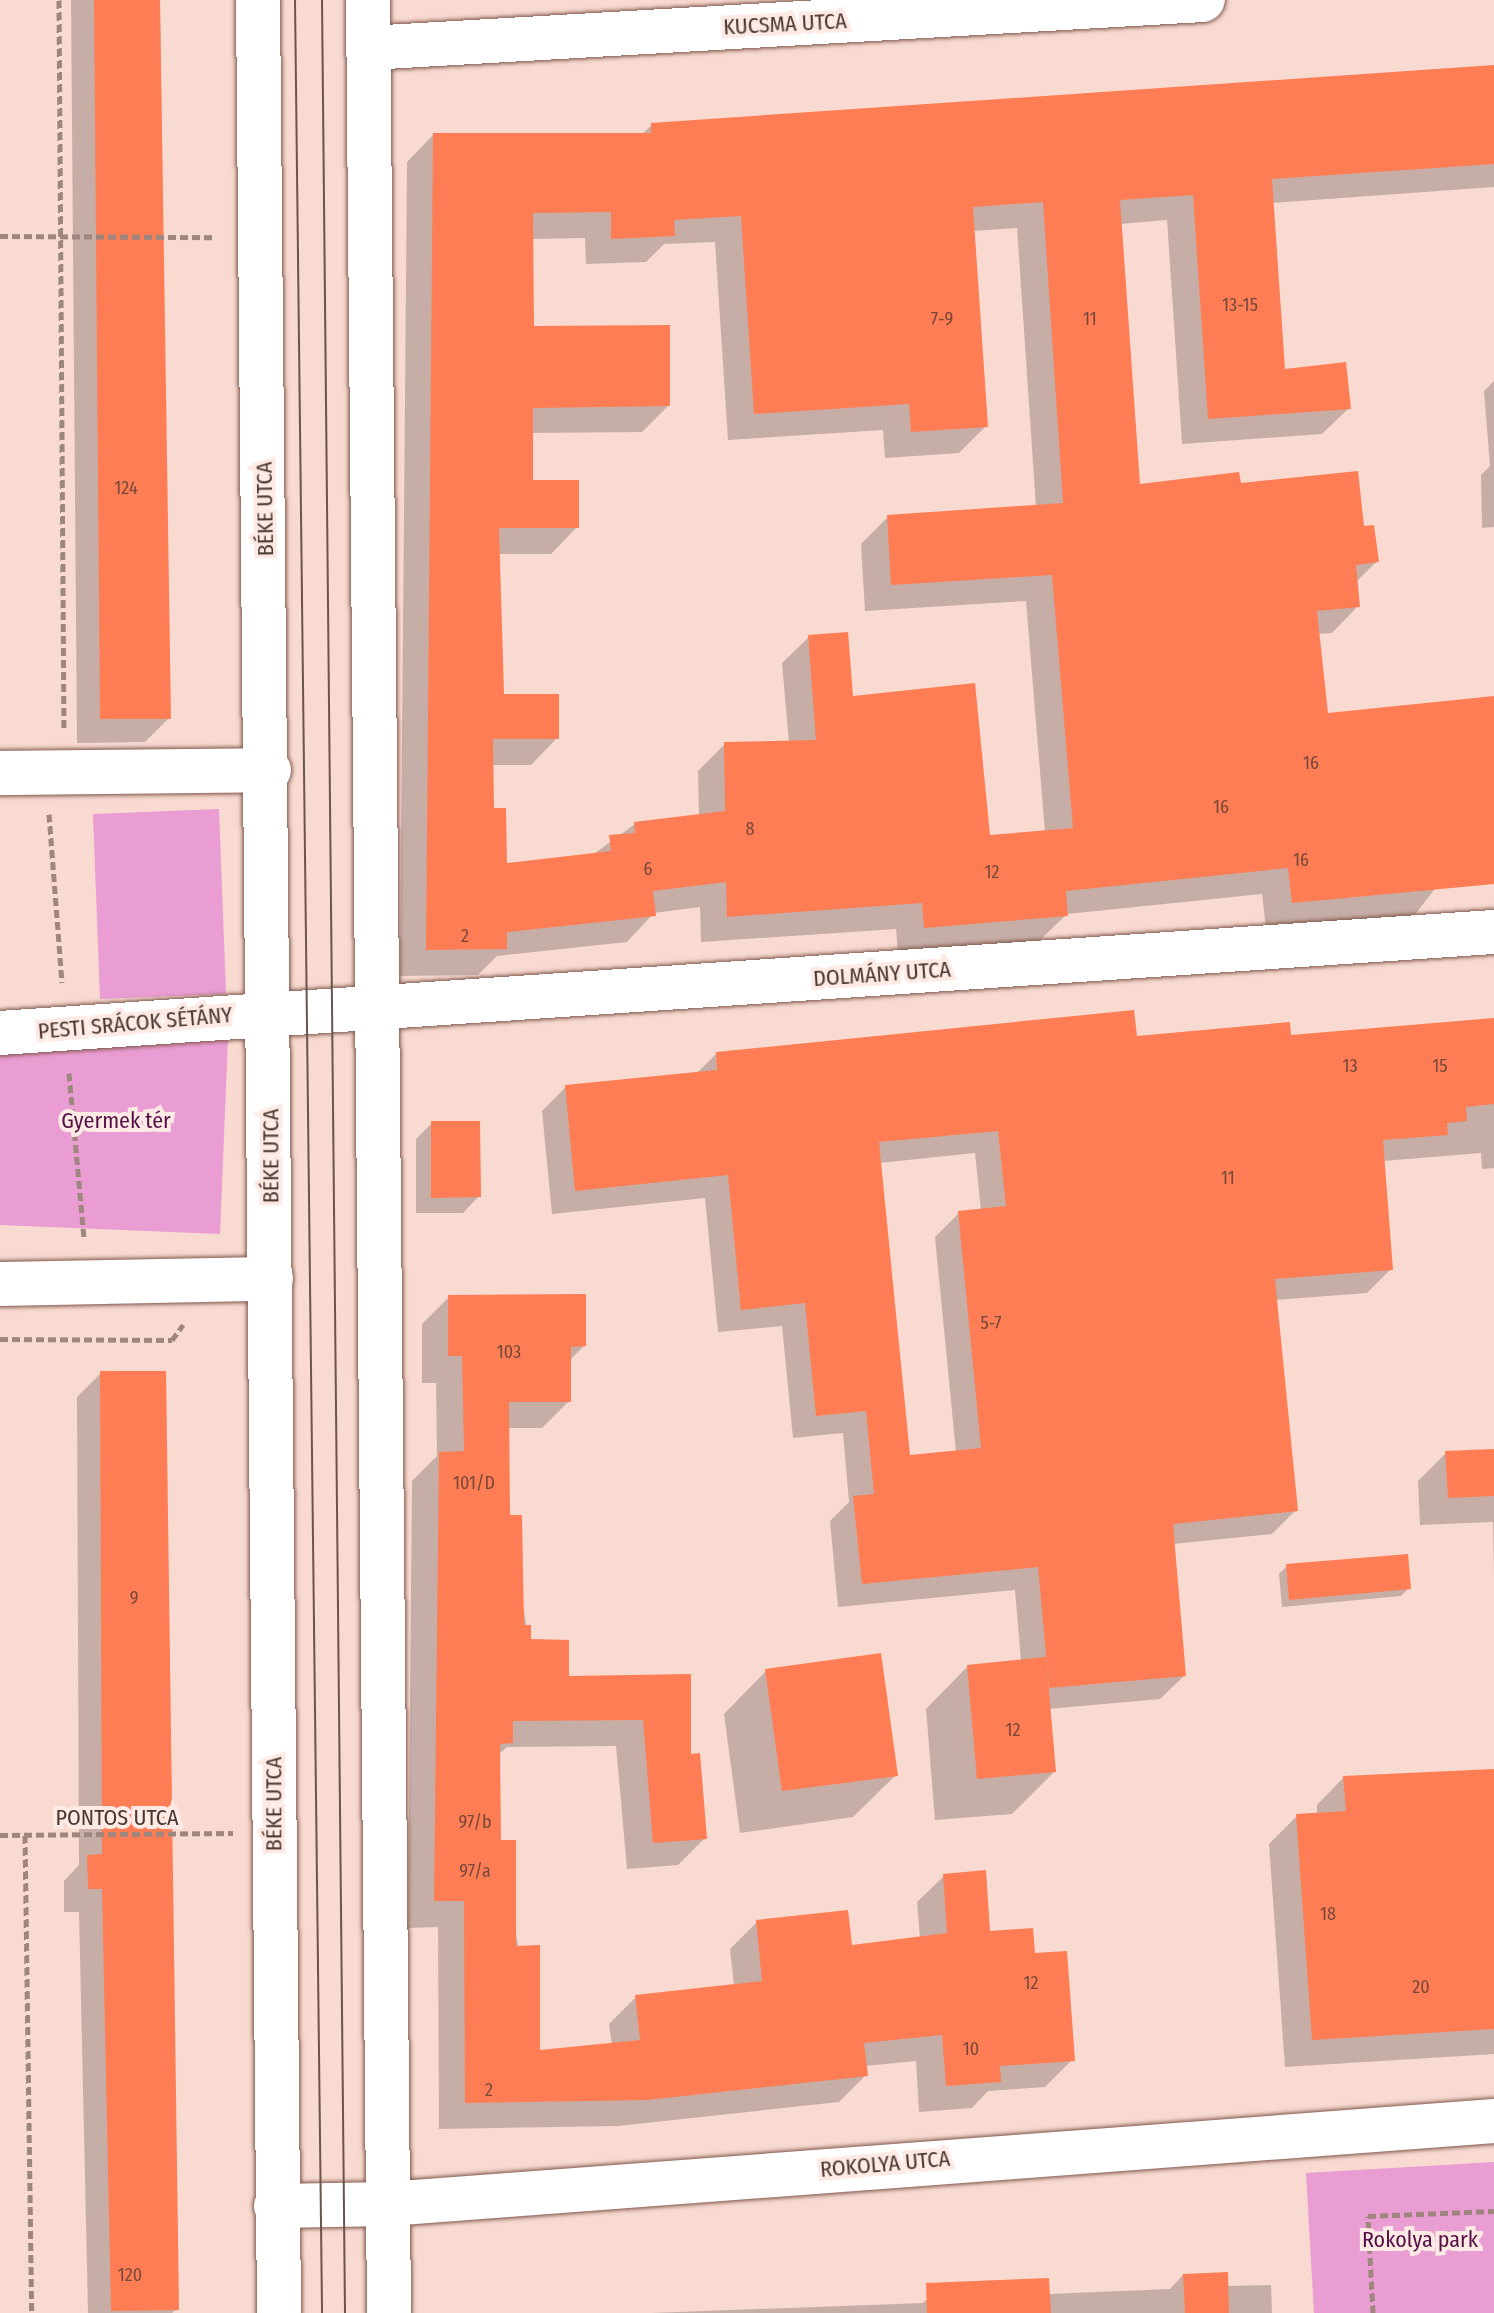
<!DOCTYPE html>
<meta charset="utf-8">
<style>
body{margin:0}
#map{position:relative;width:1494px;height:2313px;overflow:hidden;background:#f8dad1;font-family:"Fira Sans Condensed",sans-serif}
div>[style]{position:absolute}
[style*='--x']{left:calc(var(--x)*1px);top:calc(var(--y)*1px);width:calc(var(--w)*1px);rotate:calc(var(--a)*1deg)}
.green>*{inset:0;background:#ea9dd3}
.shadow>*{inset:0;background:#0003}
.building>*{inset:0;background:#fe7d54}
.path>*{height:5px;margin-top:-2.5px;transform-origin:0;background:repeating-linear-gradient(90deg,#9e867e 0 8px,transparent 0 12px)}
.roads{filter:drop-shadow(0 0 2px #81584b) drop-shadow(0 0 2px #81584b)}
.minor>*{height:44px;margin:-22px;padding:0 22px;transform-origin:22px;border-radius:22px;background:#fff}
.major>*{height:44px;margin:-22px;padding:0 22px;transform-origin:22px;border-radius:22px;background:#fff}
.tram>*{height:2px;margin:-1px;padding:0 1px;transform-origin:1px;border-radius:1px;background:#69544e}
span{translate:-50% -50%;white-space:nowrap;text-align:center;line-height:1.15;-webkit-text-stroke:8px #feeae4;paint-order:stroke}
.number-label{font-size:18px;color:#764839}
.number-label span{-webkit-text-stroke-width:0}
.street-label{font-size:22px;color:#493630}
.park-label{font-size:22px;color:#540f45}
</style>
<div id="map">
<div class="green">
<div style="clip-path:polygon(219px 809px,226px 994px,100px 999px,93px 814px)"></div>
<div style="clip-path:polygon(0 1011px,229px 1014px,220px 1234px,0 1225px)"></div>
<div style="clip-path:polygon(1494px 2162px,1494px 2313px,1314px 2313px,1306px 2173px)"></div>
</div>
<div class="shadow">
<div style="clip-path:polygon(71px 0,160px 0,169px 718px,145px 742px,77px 743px)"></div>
<div style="clip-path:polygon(evenodd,1494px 66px,1494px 187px,1272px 203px,1283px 371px,1349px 408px,1322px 434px,1182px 444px,1167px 220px,1120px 224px,1138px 486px,1239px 486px,1362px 529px,1377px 561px,1356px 582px,1358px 606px,1332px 633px,1317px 634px,1326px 716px,1494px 697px,1494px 876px,1440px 882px,1414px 916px,1266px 928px,1262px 894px,1067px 914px,1039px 941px,898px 953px,896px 929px,701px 942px,700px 907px,654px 913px,627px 942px,497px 956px,478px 975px,400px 976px,407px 162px,433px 135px,641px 135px,652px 125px,1494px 66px,1017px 228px,1036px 507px,888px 517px,861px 544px,865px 611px,1026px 601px,1045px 832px,988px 838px,852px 698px,809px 637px,782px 663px,789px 743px,725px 744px,698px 771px,699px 816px,635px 824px,591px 856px,505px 866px,492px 810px,491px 765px,531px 765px,557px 738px,502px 696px,498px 554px,551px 554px,577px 527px,531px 482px,531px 433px,642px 432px,668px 406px,532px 328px,531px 239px,585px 238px,586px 264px,646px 262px,664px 244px,715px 242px,728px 440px,883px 430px,885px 458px,959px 453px,986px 426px,973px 231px,1017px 228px)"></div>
<div style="clip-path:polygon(1494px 381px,1494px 527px,1482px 528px,1481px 475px,1490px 466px,1484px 391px)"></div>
<div style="clip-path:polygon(evenodd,1494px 1020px,1494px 1168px,1482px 1169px,1481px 1153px,1383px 1161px,1391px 1269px,1367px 1293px,1275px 1300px,1296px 1510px,1272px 1534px,1173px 1544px,1184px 1676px,1160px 1699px,1048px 1709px,1054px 1772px,1012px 1814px,935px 1820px,926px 1709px,968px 1666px,1021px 1661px,1015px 1590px,838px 1607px,830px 1521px,849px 1502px,843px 1433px,793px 1438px,782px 1326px,718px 1332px,705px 1198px,552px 1214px,542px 1111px,566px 1087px,696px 1074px,716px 1054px,1289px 1037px,1494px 1020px,975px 1153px,981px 1211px,959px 1213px,935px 1237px,956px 1452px,908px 1457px,879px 1163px,975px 1153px)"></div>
<div style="clip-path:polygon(432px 1123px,479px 1196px,463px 1213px,416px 1213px,416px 1139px)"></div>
<div style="clip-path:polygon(449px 1297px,584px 1346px,569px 1361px,569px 1401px,542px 1428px,507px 1428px,508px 1517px,529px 1641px,567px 1678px,689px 1676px,689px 1756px,705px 1838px,678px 1865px,627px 1869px,616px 1746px,507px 1747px,498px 1755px,499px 1842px,538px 2052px,612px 2045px,609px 2024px,636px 1997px,734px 1986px,730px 1949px,757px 1922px,850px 1947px,920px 1938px,917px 1902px,944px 1876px,988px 1934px,1033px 1955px,1072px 2060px,1045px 2087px,988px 2091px,972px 2108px,919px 2112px,916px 2061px,865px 2066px,866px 2075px,839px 2102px,618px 2126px,439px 2129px,438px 1927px,408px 1928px,412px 1481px,437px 1456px,436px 1383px,422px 1383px,422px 1324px)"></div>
<div style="clip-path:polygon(101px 1373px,177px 2309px,172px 2313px,88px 2313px,79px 1912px,64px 1912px,64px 1881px,79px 1865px,77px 1397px)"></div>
<div style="clip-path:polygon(1494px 1452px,1494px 1575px,1493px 1522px,1420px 1525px,1418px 1481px,1446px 1453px)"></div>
<div style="clip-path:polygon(1287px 1566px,1409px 1588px,1401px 1596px,1282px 1607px,1279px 1574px)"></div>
<div style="clip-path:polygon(766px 1671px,896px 1775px,853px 1817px,740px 1833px,724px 1714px)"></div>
<div style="clip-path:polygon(1494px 1772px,1494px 2054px,1285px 2067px,1269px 1844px,1297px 1816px,1317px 1815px,1317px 1805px,1344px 1777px)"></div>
<div style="clip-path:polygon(1183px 2275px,1226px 2286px,1271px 2285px,1272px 2313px,651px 2313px,923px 2303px,941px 2285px,1048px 2294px,1170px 2289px)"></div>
</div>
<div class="building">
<div style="clip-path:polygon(94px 0,160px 0,171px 719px,100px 719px)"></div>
<div style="clip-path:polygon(evenodd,1494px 65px,1494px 164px,1272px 179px,1285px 369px,1346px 362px,1351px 409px,1208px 419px,1193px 195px,1120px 200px,1140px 484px,1239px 472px,1241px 483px,1358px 471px,1364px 526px,1374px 525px,1379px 562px,1356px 565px,1360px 607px,1317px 611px,1328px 713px,1494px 696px,1494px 884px,1292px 903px,1288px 868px,1066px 891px,1068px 916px,924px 928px,922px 903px,727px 917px,726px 882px,653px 891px,656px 916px,507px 932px,507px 949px,426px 950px,433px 133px,651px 133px,651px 123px,1494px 65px,1043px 202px,1063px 503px,887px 515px,891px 585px,1052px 575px,1073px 828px,990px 835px,975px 683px,853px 696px,848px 632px,808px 635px,816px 740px,724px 742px,725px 811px,634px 822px,635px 833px,609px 835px,611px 851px,507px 863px,506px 808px,494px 808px,493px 739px,559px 739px,559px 694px,504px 694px,499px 528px,579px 528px,579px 480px,533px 480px,533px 408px,670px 406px,670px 325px,534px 326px,533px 213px,611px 212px,611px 239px,675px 236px,674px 220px,741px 216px,754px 414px,909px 404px,911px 432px,988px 427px,973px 207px,1043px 202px)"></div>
<div style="clip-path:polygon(evenodd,1134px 1010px,1137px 1036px,1290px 1022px,1291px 1035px,1494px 1018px,1494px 1104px,1466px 1107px,1467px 1121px,1447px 1123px,1448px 1135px,1383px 1140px,1393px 1270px,1275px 1279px,1298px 1511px,1173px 1524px,1186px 1676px,1049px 1688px,1038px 1567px,862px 1584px,853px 1496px,874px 1494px,866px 1411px,816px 1416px,805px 1303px,741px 1310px,728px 1175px,575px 1191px,565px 1085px,717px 1070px,716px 1052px,1134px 1010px,998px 1131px,1006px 1206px,958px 1211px,981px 1448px,910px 1455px,879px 1142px,998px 1131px)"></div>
<div style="clip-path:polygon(431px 1121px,480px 1121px,481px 1197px,431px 1198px)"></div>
<div style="clip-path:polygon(586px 1294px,586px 1346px,571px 1347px,571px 1402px,509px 1402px,510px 1515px,522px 1515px,524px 1625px,531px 1625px,531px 1639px,569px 1640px,569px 1676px,691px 1674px,691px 1754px,700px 1753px,707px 1839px,653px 1843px,643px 1720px,513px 1721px,513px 1743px,500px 1744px,501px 1840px,516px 1840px,516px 1946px,540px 1945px,540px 2050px,640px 2040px,635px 1995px,762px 1981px,756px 1920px,848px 1910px,852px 1945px,947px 1933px,943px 1874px,986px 1870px,990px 1931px,1033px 1928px,1035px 1953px,1067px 1951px,1075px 2061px,1000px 2066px,1001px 2082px,946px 2086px,942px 2035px,864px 2043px,868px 2076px,647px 2100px,465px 2103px,464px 1901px,434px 1901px,439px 1452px,464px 1451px,462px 1356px,448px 1356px,448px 1295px)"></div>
<div style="clip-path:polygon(100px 1371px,166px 1371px,179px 2310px,111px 2311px,102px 1889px,88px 1889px,87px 1855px,102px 1854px)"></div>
<div style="clip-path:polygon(1494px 1449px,1494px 1496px,1448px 1498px,1445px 1451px)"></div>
<div style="clip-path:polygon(1408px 1554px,1411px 1589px,1289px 1600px,1286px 1564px)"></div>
<div style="clip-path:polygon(881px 1653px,898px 1776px,782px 1791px,765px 1669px)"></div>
<div style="clip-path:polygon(1046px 1657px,1056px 1772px,977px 1779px,967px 1665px)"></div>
<div style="clip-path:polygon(1494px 1769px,1494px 2029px,1312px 2040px,1296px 1814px,1346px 1811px,1343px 1776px)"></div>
<div style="clip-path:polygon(1228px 2272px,1229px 2313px,1185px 2313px,1183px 2274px)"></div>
<div style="clip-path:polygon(1049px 2278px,1051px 2313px,927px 2313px,926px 2283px)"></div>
</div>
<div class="path">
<div style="--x:59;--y:0;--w:729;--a:89.61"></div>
<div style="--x:0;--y:236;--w:215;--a:0.3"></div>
<div style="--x:49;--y:814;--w:169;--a:85.6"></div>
<div style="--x:69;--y:1073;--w:167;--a:84.8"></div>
<div style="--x:0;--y:1339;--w:172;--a:0.3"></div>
<div style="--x:172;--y:1340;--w:19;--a:-54"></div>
<div style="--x:0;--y:1835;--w:233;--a:-0.5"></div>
<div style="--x:25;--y:1835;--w:478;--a:89.2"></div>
<div style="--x:1373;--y:2313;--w:97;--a:-93"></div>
<div style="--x:1368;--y:2216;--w:126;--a:-2.3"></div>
</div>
<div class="roads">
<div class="minor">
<div style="--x:368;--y:48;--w:836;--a:-3.29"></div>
<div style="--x:0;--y:773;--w:269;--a:-0.6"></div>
<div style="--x:0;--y:1033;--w:1497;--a:-3.87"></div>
<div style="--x:0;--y:1284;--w:271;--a:-1.1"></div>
<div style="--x:276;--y:2206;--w:112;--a:-1"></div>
<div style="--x:388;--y:2204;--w:1109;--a:-4.29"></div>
</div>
<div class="major">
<div style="--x:258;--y:0;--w:2313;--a:89.48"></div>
<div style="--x:368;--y:0;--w:2313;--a:89.48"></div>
</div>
</div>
<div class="tram">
<div style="--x:295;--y:0;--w:2313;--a:89.33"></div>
<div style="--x:322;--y:0;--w:2313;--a:89.43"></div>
</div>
<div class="number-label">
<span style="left:1240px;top:305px">13-15</span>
<span style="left:942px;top:319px">7-9</span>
<span style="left:1090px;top:319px">11</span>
<span style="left:126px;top:488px">124</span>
<span style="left:1311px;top:763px">16</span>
<span style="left:1221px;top:807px">16</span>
<span style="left:750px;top:829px">8</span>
<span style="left:1301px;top:860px">16</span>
<span style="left:648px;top:869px">6</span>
<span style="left:992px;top:872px">12</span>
<span style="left:465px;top:936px">2</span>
<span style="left:1350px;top:1066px">13</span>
<span style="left:1440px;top:1066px">15</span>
<span style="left:1228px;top:1178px">11</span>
<span style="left:991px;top:1323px">5-7</span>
<span style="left:509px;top:1352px">103</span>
<span style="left:474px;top:1483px">101/D</span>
<span style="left:134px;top:1598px">9</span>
<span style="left:1013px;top:1730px">12</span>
<span style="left:475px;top:1822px">97/b</span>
<span style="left:475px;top:1871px">97/a</span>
<span style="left:1328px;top:1914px">18</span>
<span style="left:1031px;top:1983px">12</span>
<span style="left:1421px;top:1987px">20</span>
<span style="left:971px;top:2049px">10</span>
<span style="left:489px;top:2090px">2</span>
<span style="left:130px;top:2275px">120</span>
</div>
<div class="street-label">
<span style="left:785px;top:24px;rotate:-3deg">KUCSMA UTCA</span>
<span style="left:265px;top:509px;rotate:-91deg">BÉKE UTCA</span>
<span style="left:882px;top:974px;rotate:-4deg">DOLMÁNY UTCA</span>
<span style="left:135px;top:1023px;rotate:-5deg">PESTI SRÁCOK SÉTÁNY</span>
<span style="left:271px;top:1156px;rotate:-90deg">BÉKE UTCA</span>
<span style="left:274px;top:1804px;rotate:-90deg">BÉKE UTCA</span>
<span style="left:117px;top:1818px">PONTOS UTCA</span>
<span style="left:885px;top:2164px;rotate:-5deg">ROKOLYA UTCA</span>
</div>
<div class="park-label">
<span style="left:116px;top:1121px">Gyermek tér</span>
<span style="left:1420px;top:2240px">Rokolya park</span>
</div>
</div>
